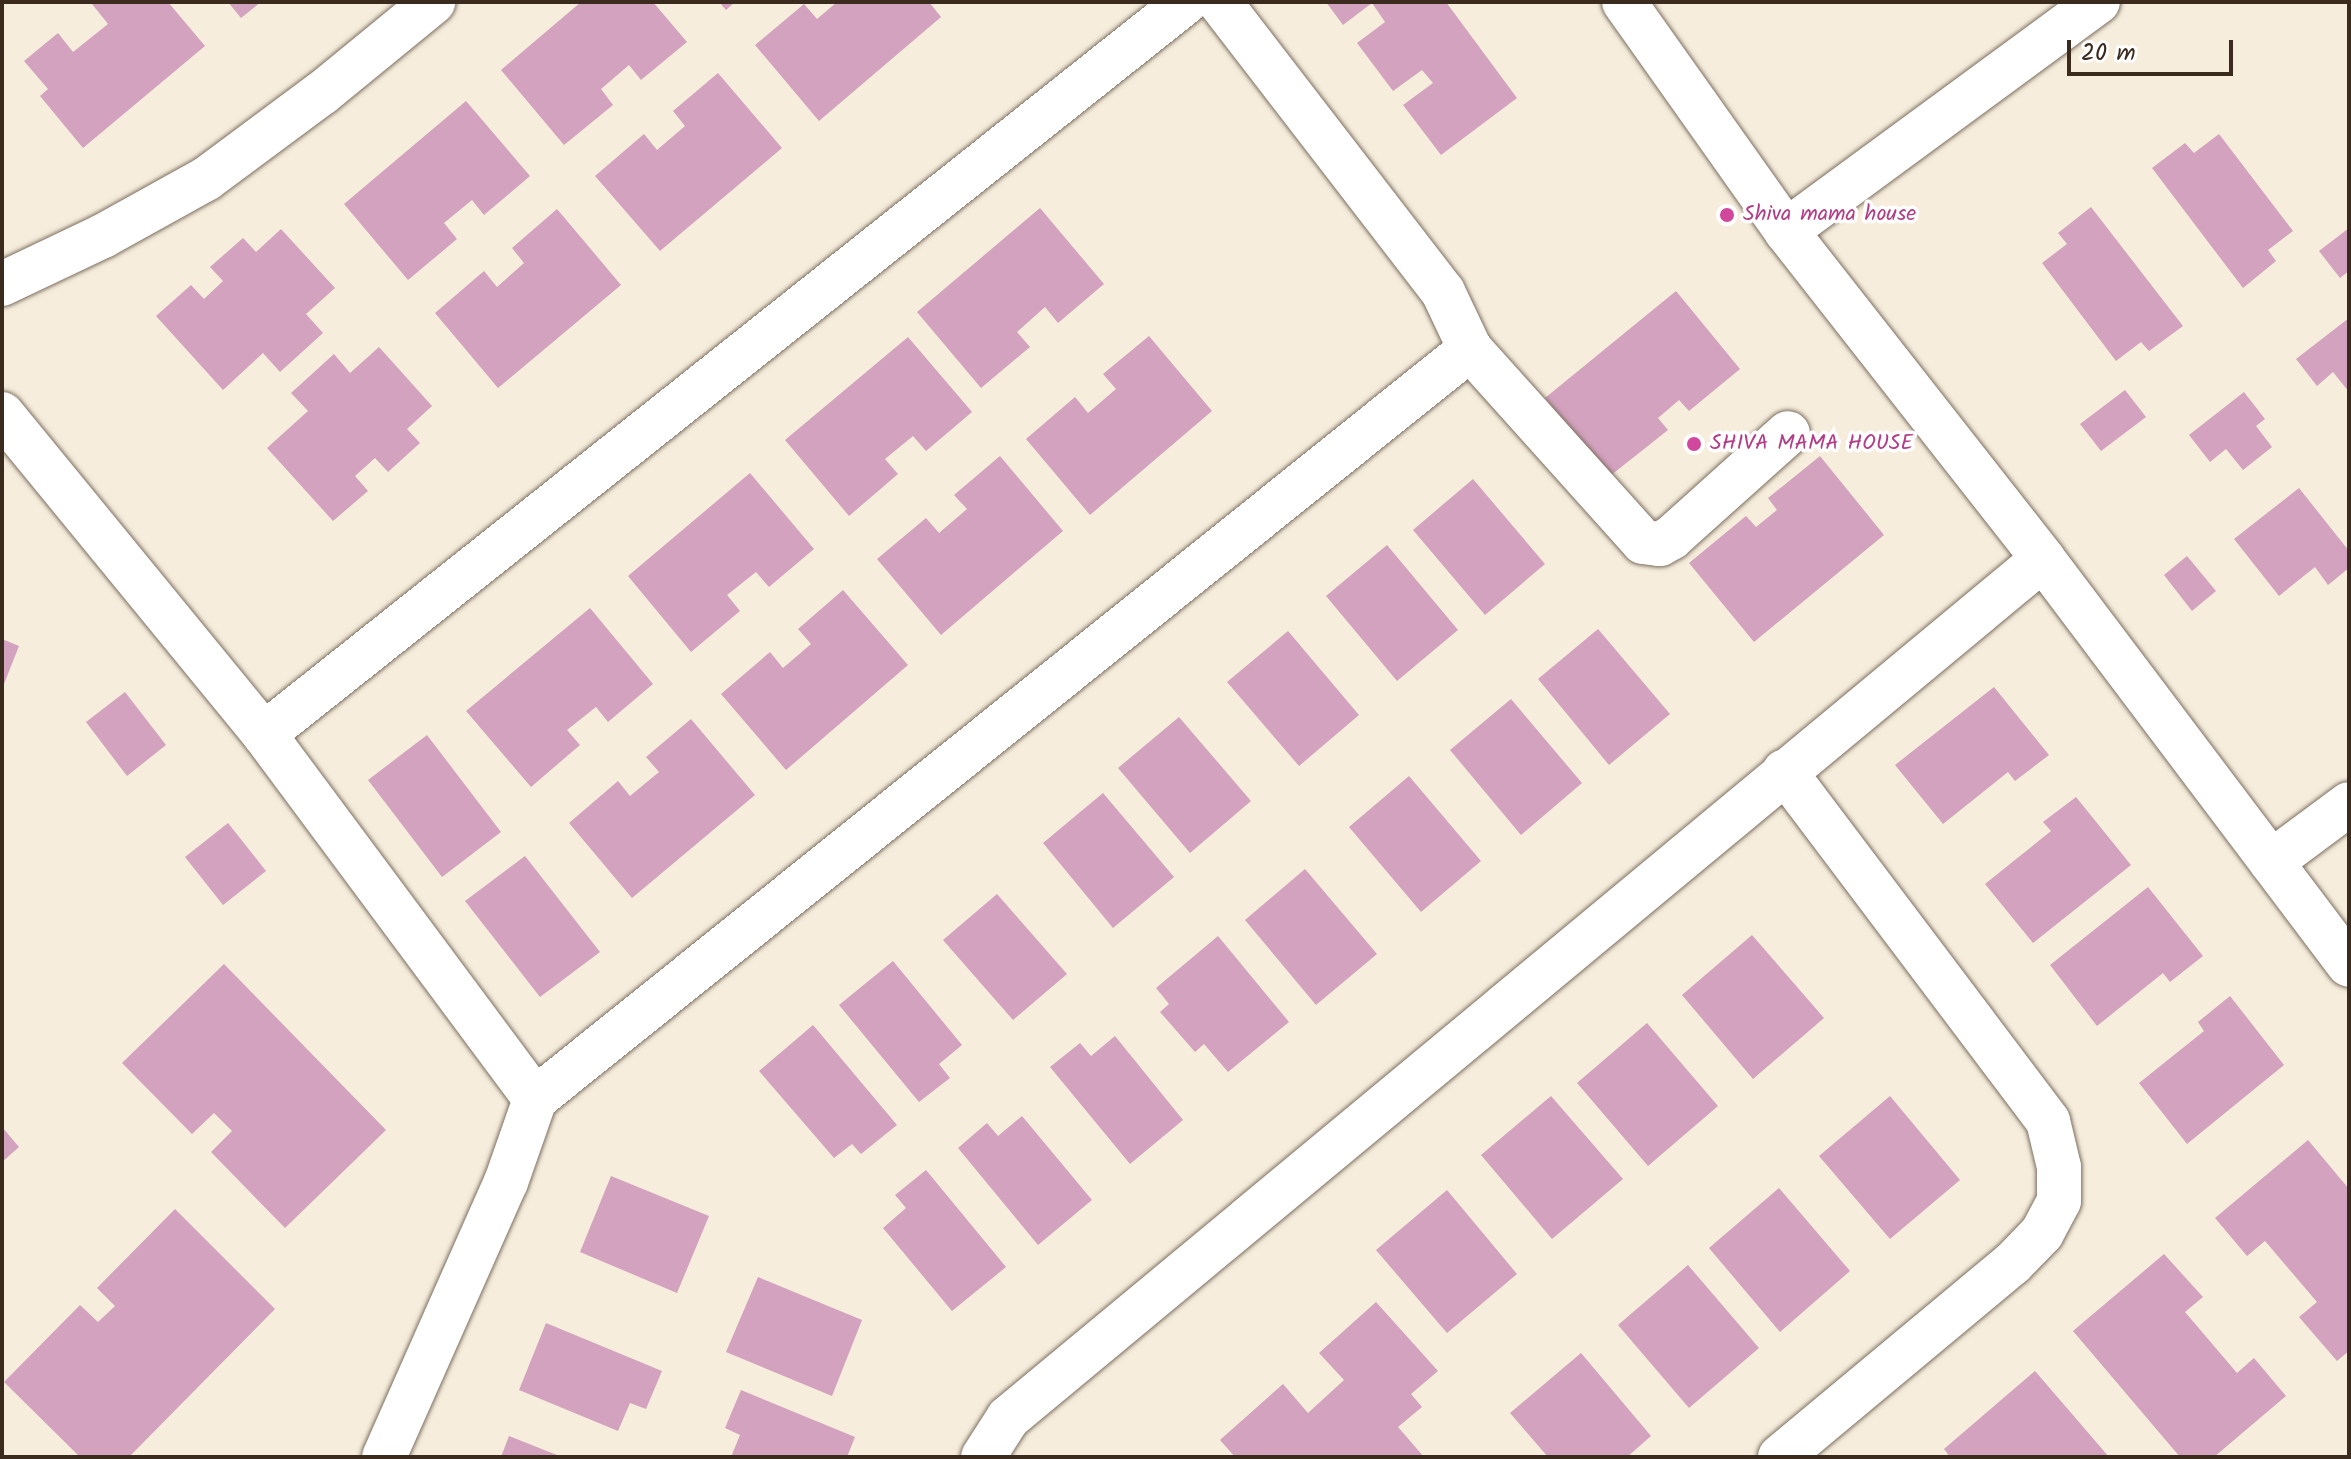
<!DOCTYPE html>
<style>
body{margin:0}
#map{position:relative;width:2351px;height:1459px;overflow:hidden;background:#f6eddc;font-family:Kalam,sans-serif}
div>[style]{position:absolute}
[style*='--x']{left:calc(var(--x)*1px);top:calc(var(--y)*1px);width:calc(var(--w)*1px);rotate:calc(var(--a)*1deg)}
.building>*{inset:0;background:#d3a2be}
.roads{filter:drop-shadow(0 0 2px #7c6e60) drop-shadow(0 0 2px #7c6e60)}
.minor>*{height:44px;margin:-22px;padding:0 22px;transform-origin:22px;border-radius:22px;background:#fff}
.dots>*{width:22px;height:22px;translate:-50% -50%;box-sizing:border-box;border:4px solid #fff;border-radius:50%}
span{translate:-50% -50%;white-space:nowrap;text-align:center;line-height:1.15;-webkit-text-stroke:7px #fff;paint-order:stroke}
.hotel-label{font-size:22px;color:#b23c85}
.left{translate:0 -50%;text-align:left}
.frame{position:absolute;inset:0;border:4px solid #3b2a1e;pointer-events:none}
.scale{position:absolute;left:2067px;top:40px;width:166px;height:36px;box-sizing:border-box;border:4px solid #3b2a1e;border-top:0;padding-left:10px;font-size:24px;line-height:28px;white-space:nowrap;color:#3b2a1e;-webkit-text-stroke:6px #fff;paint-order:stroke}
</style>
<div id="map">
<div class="building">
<div style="clip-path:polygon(94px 2px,168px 2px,205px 46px,83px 148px,40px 96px,48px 89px,24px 61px,58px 33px,73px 52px,108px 24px,92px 4px)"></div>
<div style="clip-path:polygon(228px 2px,261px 2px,241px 18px)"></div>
<div style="clip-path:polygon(581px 2px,653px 2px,687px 42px,641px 80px,629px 65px,601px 89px,613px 105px,564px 145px,501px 70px)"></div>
<div style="clip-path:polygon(719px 2px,735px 2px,726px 10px)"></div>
<div style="clip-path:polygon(837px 2px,929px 2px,941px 17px,819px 121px,755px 45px,804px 4px,817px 19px)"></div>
<div style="clip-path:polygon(1326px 2px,1446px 2px,1517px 98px,1441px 155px,1403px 105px,1433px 83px,1422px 70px,1393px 91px,1357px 43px,1385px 22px,1372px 3px,1343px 25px)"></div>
<div style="clip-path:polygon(718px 73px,782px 148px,660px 251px,595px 176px,644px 134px,657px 150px,685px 126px,673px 111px)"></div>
<div style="clip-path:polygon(466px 101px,530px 176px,484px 215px,472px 200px,444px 223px,457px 239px,408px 280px,344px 204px)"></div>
<div style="clip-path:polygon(2219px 134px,2293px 231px,2268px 250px,2276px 261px,2243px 288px,2152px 168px,2185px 143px,2194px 153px)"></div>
<div style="clip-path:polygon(2091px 207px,2183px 326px,2149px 351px,2141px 342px,2116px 361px,2042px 263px,2067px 244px,2058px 233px)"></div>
<div style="clip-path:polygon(1040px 208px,1104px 284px,1058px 323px,1045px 307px,1017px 332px,1030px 347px,981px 388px,917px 312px)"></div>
<div style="clip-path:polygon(557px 209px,621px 285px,498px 388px,435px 313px,484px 271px,497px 287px,524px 263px,512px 248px)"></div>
<div style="clip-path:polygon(2349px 228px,2349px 271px,2340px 278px,2319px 251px)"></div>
<div style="clip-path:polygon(281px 229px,335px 288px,306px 314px,323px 333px,280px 372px,263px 353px,223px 390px,156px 316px,191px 285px,204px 299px,223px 281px,210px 267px,243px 238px,256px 252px)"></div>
<div style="clip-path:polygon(1676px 291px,1740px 369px,1689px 411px,1679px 400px,1658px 418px,1668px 430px,1610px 476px,1545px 398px)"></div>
<div style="clip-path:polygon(2349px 318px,2349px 392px,2333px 372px,2317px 386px,2296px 359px)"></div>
<div style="clip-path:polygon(1149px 336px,1212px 411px,1090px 515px,1026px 439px,1075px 397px,1088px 413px,1116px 389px,1103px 374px)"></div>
<div style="clip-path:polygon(908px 337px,972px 412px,926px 451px,913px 436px,885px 459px,898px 474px,849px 516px,785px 440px)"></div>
<div style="clip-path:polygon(379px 347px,432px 406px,407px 429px,420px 443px,388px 472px,375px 458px,355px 476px,368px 491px,333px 521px,267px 448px,308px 411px,291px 393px,334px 354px,350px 373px)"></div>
<div style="clip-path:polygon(2125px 390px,2146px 417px,2101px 451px,2080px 424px)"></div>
<div style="clip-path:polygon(2244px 392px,2265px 419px,2256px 426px,2272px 447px,2243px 470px,2226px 449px,2210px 462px,2189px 435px)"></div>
<div style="clip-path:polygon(1000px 456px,1063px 531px,941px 635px,877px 559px,926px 518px,939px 533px,967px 509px,954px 495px)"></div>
<div style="clip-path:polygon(1820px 456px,1884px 535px,1754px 642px,1689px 563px,1746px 516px,1756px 527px,1777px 510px,1768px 498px)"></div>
<div style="clip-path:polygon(750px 473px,814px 549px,769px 587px,756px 572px,727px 595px,740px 611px,691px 652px,628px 576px)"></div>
<div style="clip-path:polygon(1473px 479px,1545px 564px,1485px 615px,1413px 530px)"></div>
<div style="clip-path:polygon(2299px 488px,2349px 551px,2349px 568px,2328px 585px,2315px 567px,2279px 596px,2234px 539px)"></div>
<div style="clip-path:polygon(1387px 545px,1458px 630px,1397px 681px,1326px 596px)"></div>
<div style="clip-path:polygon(2187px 556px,2216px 591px,2192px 611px,2164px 575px)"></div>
<div style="clip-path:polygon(843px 590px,908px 665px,786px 770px,721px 694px,770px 652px,783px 668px,811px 644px,798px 629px)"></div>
<div style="clip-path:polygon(590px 608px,653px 684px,608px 722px,596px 707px,567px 730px,580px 745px,531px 787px,466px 711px)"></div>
<div style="clip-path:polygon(1598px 629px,1670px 714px,1609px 765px,1538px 679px)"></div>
<div style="clip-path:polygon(1288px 631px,1359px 715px,1299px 766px,1227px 682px)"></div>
<div style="clip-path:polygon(2px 639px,19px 646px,2px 689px)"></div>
<div style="clip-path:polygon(1994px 687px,2049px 755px,2015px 781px,2008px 772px,1943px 824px,1895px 765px)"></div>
<div style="clip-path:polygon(125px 692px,166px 745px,127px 776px,86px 722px)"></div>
<div style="clip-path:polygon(1511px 699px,1582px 783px,1521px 835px,1450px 750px)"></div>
<div style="clip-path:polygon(1179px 717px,1251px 801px,1190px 853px,1118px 768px)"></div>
<div style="clip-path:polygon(691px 719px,755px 795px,632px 898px,569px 823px,618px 781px,630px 796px,659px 772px,646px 757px)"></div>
<div style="clip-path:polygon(427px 735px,501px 832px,442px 877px,368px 780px)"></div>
<div style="clip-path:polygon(1409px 776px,1481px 861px,1421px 912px,1349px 827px)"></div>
<div style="clip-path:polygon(1103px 793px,1174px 877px,1113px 928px,1043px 843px)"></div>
<div style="clip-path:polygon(2076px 797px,2131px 865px,2033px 943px,1985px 884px,2051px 831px,2043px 822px)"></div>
<div style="clip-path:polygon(228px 823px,266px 871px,223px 905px,185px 857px)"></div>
<div style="clip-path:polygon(525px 856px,600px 952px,540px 997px,465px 901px)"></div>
<div style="clip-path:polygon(1305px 869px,1377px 954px,1316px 1005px,1245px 920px)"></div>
<div style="clip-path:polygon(2148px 887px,2203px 956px,2170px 982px,2163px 973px,2097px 1026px,2050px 965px)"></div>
<div style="clip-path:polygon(997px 894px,1067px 974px,1013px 1020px,943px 940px)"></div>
<div style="clip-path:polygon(1752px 935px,1824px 1018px,1753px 1079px,1682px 995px)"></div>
<div style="clip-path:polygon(1218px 936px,1289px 1022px,1228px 1072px,1204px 1044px,1195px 1052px,1160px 1012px,1169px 1004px,1156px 988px)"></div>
<div style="clip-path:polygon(893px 961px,962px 1045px,939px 1064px,950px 1078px,919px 1102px,839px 1005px)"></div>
<div style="clip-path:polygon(224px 964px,386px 1130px,285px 1228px,211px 1152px,232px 1131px,214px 1113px,192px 1134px,122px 1063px)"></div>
<div style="clip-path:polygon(2230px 996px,2284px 1065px,2187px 1144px,2139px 1083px,2204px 1031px,2198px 1022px)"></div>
<div style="clip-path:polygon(1647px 1023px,1718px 1106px,1648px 1166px,1577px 1083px)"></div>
<div style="clip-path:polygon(813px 1025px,897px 1125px,861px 1154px,852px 1144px,834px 1158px,759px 1071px)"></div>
<div style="clip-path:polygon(1115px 1036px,1183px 1120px,1130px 1164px,1050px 1067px,1080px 1043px,1091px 1056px)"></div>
<div style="clip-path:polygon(1551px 1096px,1623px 1179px,1552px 1239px,1481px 1155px)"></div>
<div style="clip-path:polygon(1890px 1096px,1960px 1180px,1890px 1239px,1819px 1156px)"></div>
<div style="clip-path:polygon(1022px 1116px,1092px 1200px,1038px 1245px,958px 1148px,987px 1123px,998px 1136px)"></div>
<div style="clip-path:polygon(2px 1127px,19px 1147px,2px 1162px)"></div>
<div style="clip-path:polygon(2308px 1140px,2349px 1189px,2349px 1351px,2337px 1361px,2299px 1317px,2317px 1302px,2265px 1241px,2247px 1256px,2215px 1218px)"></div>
<div style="clip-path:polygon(926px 1170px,1006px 1267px,952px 1311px,883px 1228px,906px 1208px,895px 1195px)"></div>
<div style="clip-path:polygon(611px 1176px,709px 1216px,677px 1293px,580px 1252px)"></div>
<div style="clip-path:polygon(1779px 1188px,1850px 1271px,1780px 1332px,1709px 1248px)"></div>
<div style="clip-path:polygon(1447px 1190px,1517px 1274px,1447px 1333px,1376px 1250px)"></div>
<div style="clip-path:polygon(175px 1209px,275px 1309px,129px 1457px,80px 1457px,4px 1382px,80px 1305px,98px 1322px,115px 1306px,97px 1288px)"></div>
<div style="clip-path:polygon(2164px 1254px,2203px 1297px,2185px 1312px,2237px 1373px,2254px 1358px,2286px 1396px,2214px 1457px,2180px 1457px,2073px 1331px)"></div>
<div style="clip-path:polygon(1688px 1265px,1759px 1348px,1689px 1408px,1618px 1325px)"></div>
<div style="clip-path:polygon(758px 1277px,862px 1320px,832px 1396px,726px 1352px)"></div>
<div style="clip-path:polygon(1376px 1302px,1438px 1371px,1411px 1394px,1422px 1407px,1398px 1427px,1424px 1457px,1235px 1457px,1220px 1440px,1283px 1384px,1308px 1413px,1344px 1380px,1319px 1353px)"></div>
<div style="clip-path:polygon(546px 1323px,662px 1371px,646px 1409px,630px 1403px,618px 1431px,519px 1390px)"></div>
<div style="clip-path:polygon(1581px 1353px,1651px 1436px,1627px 1457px,1548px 1457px,1510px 1413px)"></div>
<div style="clip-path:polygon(2035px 1371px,2109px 1457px,1950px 1457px,1944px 1449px)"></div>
<div style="clip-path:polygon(741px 1390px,855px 1437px,847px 1457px,731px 1457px,740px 1435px,725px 1428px)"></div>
<div style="clip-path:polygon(509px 1436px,562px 1457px,501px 1457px)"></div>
</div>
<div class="roads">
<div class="minor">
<div style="--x:1624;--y:2;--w:281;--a:54.7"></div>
<div style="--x:1786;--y:231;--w:417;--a:51.9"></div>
<div style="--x:2043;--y:559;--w:508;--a:52.99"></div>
<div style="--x:1786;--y:231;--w:387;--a:-36.3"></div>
<div style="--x:2;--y:284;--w:112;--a:-25.4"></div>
<div style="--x:103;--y:236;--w:118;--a:-29"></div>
<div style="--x:206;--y:179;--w:144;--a:-36.6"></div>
<div style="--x:322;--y:93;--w:144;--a:-39.3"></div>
<div style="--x:1470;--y:349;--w:259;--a:48.1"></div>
<div style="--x:1643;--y:542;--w:17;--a:7"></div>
<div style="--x:1660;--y:544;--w:13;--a:-29"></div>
<div style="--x:1671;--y:538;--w:157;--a:-41.9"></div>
<div style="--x:2;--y:414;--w:414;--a:50.7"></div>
<div style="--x:264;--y:734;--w:455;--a:53.4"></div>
<div style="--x:264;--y:734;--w:1177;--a:-38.45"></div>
<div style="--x:2271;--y:862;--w:97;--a:-36.6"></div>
<div style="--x:384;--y:1457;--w:301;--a:-66.1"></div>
<div style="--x:506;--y:1182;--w:88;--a:-70.7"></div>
<div style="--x:535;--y:1099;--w:1199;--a:-38.73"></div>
<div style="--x:1470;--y:349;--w:63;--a:-115.3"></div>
<div style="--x:1443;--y:292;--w:366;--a:-127.6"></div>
<div style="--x:983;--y:1457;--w:46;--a:-57.3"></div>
<div style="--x:1008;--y:1418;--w:1345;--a:-39.69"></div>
<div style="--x:1780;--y:1457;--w:302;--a:-39.8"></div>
<div style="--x:2012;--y:1264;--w:43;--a:-45.9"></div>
<div style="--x:2042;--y:1233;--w:36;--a:-62"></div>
<div style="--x:2059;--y:1201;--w:34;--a:-90"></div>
<div style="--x:2059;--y:1167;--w:47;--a:-103.4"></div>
<div style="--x:2048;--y:1121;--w:438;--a:-127"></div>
</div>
</div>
<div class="dots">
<div style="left:1727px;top:215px;background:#d1479c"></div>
<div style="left:1694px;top:444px;background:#d1479c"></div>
</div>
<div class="hotel-label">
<span class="left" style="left:1743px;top:215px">Shiva mama house</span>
<span class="left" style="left:1710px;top:444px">SHIVA MAMA HOUSE</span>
</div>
<div class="frame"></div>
<div class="scale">20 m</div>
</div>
